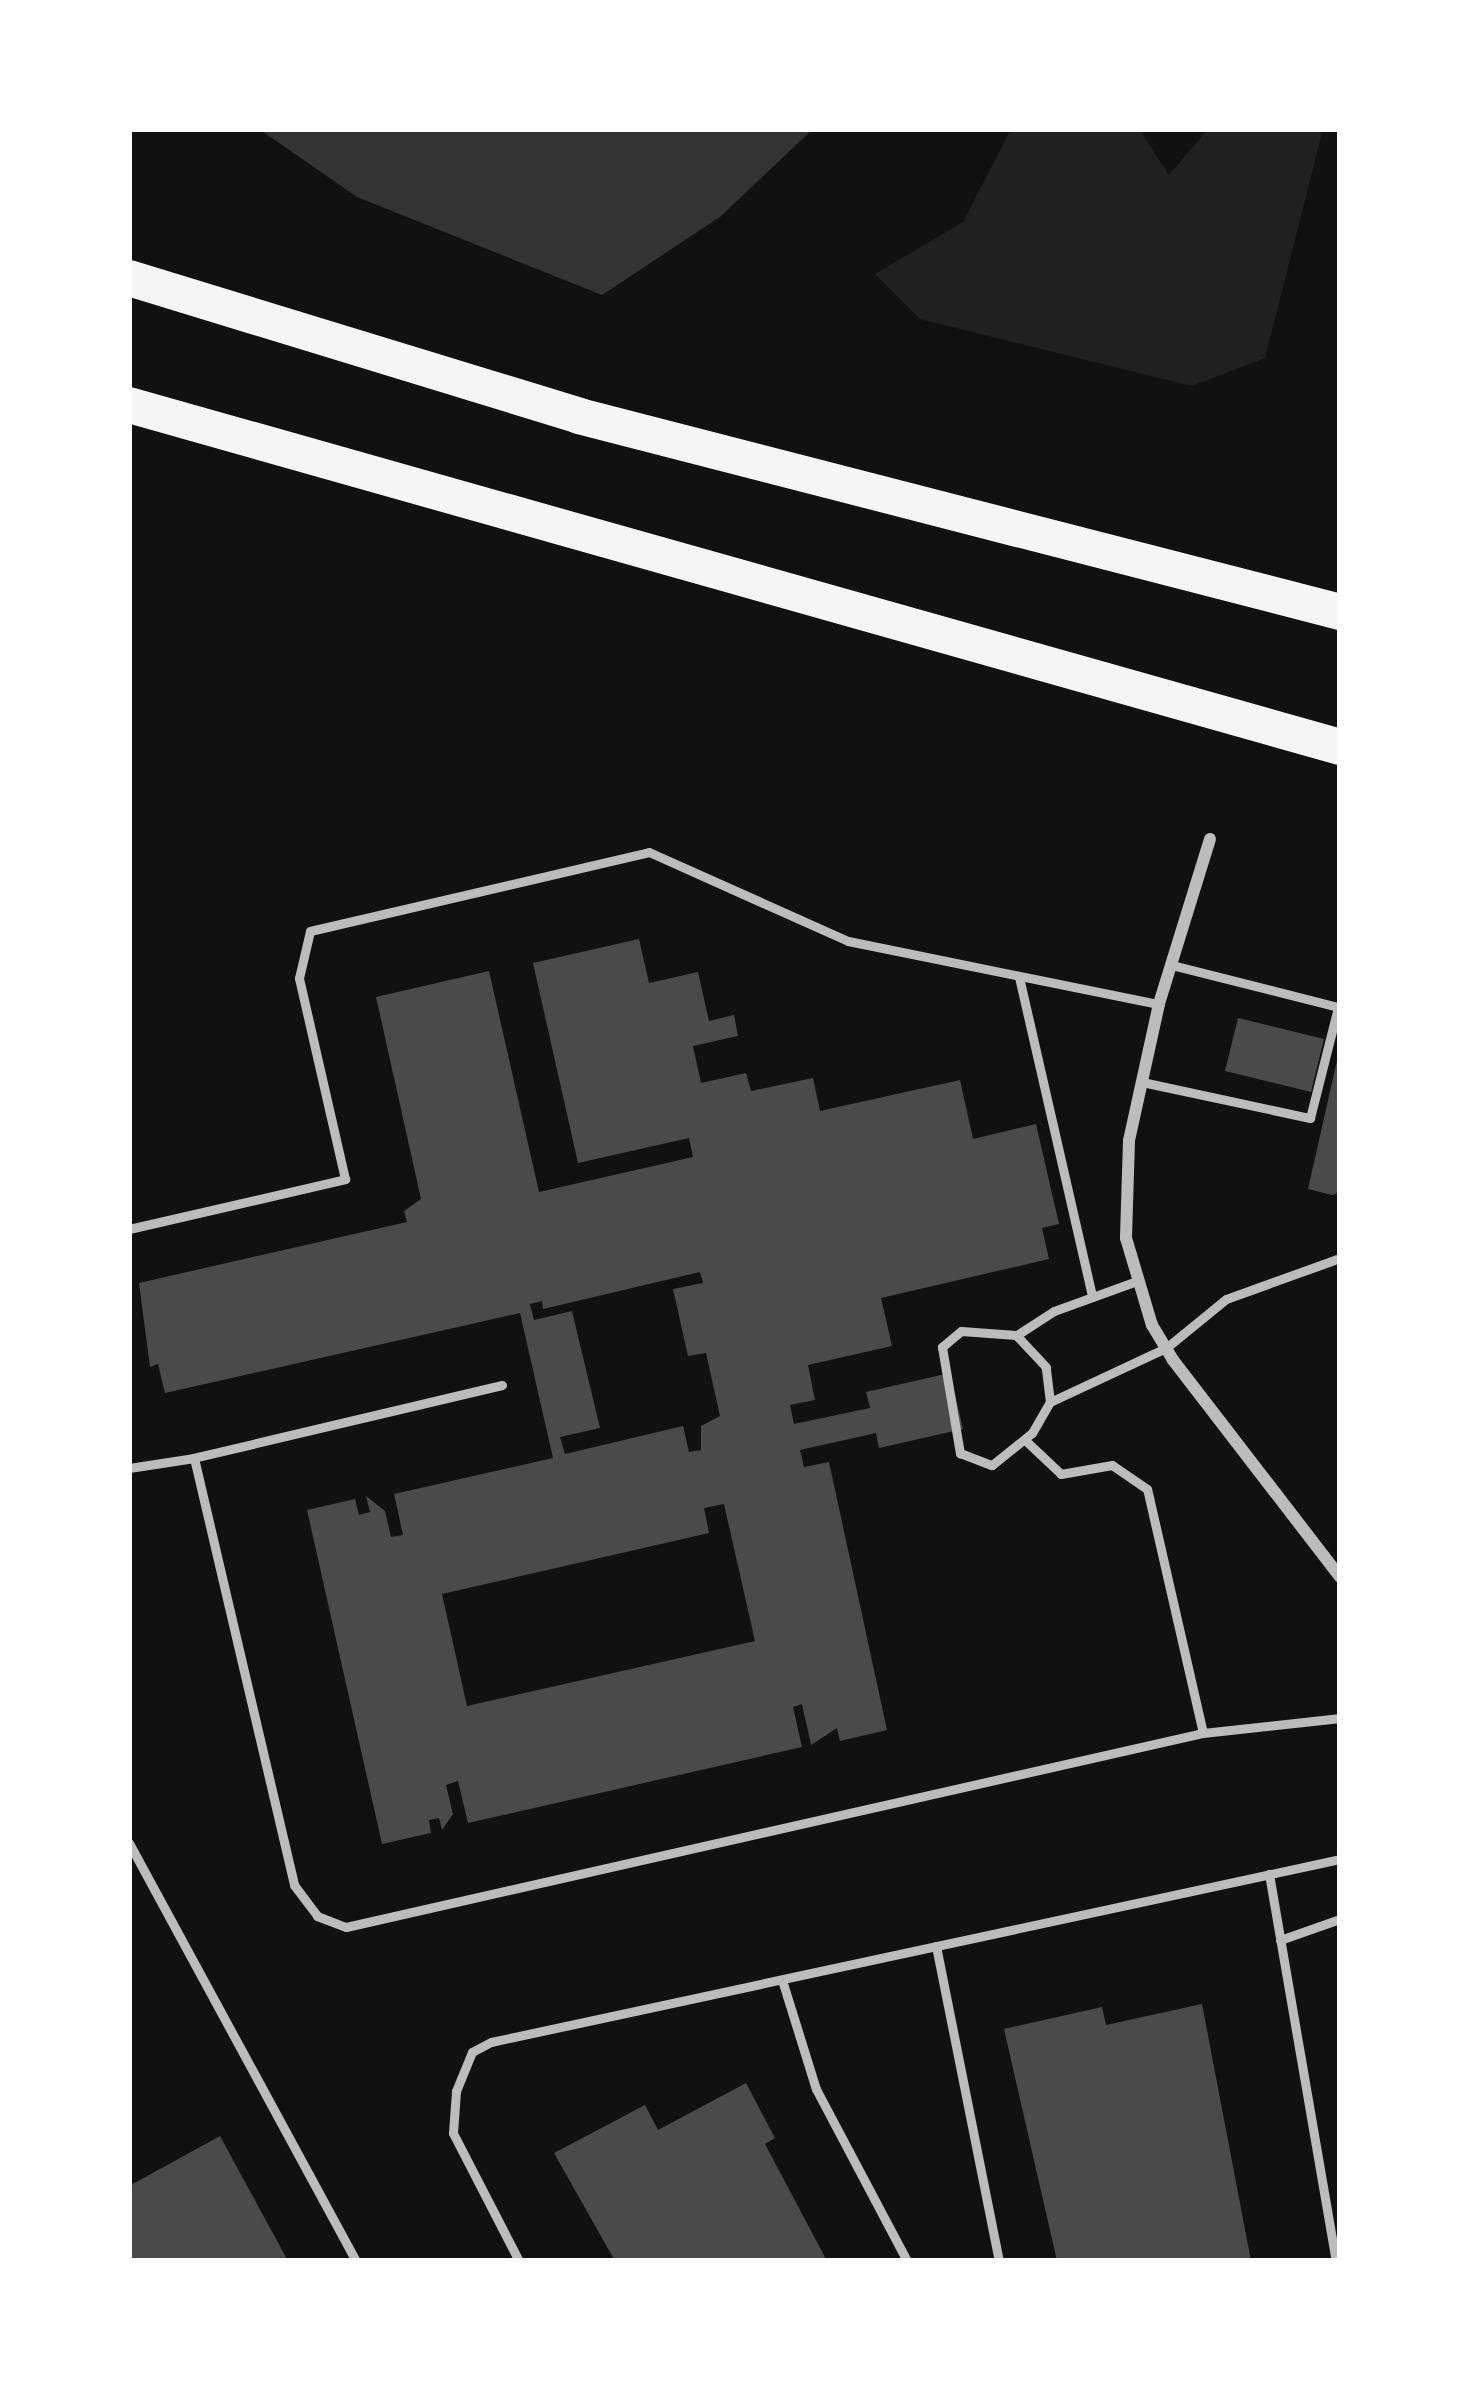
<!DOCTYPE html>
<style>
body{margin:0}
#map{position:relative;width:1469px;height:2390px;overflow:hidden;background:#111;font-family:Ubuntu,sans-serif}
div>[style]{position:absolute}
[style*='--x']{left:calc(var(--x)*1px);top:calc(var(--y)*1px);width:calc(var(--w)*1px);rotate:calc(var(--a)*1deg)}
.green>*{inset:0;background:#202020}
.water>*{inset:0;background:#333}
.building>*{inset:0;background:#4a4a4a}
.service>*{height:9px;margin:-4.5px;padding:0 4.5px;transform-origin:4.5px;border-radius:4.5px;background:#bcbcbc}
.minor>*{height:12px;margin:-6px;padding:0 6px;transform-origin:6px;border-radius:6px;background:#bcbcbc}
.motorway>*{height:36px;margin:-18px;padding:0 18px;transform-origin:18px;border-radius:18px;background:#f5f5f5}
span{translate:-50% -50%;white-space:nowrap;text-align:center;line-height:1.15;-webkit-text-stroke:9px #fff;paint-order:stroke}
.frame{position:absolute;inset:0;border:132px solid #fff;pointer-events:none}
</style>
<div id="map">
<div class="green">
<div style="clip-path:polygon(1011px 129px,1139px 129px,1169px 175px,1208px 129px,1323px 129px,1265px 358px,1192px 386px,920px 319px,875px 274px,963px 222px)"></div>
</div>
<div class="water">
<div style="clip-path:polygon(259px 129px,813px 129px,720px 217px,602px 295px,357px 197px)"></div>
</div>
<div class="building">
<div style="clip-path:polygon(evenodd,639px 939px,649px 983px,698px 972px,709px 1021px,734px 1015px,738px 1036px,693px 1046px,701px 1083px,746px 1073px,751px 1091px,813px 1078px,820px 1111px,960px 1080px,973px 1139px,1036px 1124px,1059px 1224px,1042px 1228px,1049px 1259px,881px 1298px,892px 1346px,808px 1365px,815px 1400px,790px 1405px,794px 1424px,870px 1408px,866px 1392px,950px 1373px,963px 1429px,879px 1448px,876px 1433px,800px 1450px,804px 1467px,829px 1462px,887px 1730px,840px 1741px,837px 1728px,811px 1745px,802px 1704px,793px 1707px,802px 1747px,468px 1823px,458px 1781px,446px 1785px,453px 1814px,442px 1830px,439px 1818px,429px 1820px,431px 1833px,382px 1844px,307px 1510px,355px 1499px,359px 1515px,370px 1512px,366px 1496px,385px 1511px,391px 1537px,403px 1535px,394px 1494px,553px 1458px,520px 1313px,165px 1393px,158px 1364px,150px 1367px,139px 1283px,407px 1222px,404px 1211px,421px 1199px,376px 997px,489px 971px,539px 1192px,693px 1157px,689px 1138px,578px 1163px,533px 963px,639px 939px,700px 1272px,703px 1283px,673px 1289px,688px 1356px,706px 1353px,720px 1416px,701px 1426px,701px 1450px,689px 1452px,683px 1426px,565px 1454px,560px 1437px,600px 1428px,572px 1311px,534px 1320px,530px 1304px,542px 1301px,543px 1309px,700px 1272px,639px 939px,724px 1504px,755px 1641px,467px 1706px,442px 1594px,709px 1533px,704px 1508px,724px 1504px)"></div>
<div style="clip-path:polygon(1238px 1018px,1324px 1039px,1311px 1092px,1225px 1071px)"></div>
<div style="clip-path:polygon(1338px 1056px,1340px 1193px,1332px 1195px,1308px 1189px)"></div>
<div style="clip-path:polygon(1202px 2004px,1251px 2261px,1057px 2261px,1004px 2029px,1102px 2007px,1106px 2025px)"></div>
<div style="clip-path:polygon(746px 2083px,775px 2138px,765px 2144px,827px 2261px,615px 2261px,554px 2153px,645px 2105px,658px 2130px)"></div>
<div style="clip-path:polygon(220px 2136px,288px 2261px,129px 2261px,129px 2186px)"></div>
</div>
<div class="service">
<div style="--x:1019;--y:977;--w:328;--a:77.1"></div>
<div style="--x:1142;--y:1082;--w:172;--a:12.1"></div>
<div style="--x:1310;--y:1118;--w:114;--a:-75.8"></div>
<div style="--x:1338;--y:1007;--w:171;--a:-165.8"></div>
<div style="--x:129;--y:1229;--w:222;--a:-13"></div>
<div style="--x:345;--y:1179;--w:206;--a:-102.9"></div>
<div style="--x:299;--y:978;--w:48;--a:-76.8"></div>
<div style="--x:310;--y:931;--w:348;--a:-13.1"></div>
<div style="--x:649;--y:852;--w:218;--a:24.1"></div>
<div style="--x:848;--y:941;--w:317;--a:11.5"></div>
<div style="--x:1017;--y:1335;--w:44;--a:-33"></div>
<div style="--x:1054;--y:1311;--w:88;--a:-19.9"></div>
<div style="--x:502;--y:1385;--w:317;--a:166.7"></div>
<div style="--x:194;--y:1458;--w:439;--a:76.8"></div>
<div style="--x:294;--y:1885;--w:39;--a:53"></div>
<div style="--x:317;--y:1916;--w:31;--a:21"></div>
<div style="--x:346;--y:1927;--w:879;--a:-12.76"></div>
<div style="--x:1203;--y:1733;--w:250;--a:-102.9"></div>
<div style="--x:1147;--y:1489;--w:42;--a:-145.6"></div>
<div style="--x:1112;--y:1465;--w:52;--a:170"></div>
<div style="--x:1061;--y:1474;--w:50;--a:-136.6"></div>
<div style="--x:1050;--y:1402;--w:35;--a:-97"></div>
<div style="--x:1046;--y:1367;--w:44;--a:-133.2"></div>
<div style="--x:1016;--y:1335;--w:55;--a:-175.8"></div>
<div style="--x:961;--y:1331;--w:25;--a:140"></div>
<div style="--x:942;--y:1347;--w:108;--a:80.4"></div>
<div style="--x:960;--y:1453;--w:34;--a:21"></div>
<div style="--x:992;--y:1465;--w:51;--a:-38.7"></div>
<div style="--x:1032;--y:1433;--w:36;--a:-60"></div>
<div style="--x:1050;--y:1402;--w:128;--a:-25"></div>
<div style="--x:1166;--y:1348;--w:77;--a:-39.2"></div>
<div style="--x:1226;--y:1299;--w:121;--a:-19.8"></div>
<div style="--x:129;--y:1468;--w:66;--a:-8.7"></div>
<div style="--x:1203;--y:1733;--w:138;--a:-6.2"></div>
<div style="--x:129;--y:1843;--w:476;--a:61.5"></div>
<div style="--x:1269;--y:1874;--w:393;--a:80.2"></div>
<div style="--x:1280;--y:1940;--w:64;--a:-19.3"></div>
<div style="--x:936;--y:1946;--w:321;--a:78.7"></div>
<div style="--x:782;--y:1980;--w:114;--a:72.7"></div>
<div style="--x:816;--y:2089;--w:195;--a:62.1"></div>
<div style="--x:519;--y:2261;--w:144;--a:-117.3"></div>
<div style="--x:453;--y:2133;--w:42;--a:-85.9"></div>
<div style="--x:456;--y:2091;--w:42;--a:-67.7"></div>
<div style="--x:472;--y:2052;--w:21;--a:-28"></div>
<div style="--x:491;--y:2042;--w:868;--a:-12.16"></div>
</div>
<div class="minor">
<div style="--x:1210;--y:839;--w:173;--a:107.2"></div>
<div style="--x:1159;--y:1004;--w:140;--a:102.4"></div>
<div style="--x:1129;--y:1141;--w:97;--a:91.8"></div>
<div style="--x:1126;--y:1238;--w:91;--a:73.4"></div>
<div style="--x:1152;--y:1325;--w:41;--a:59"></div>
<div style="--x:1173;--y:1360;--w:274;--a:52.4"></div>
</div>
<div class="motorway">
<div style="--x:129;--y:278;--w:471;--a:17"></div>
<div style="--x:579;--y:416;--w:786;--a:14.44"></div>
<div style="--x:129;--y:405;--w:1258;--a:15.77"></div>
</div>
<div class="frame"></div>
</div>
